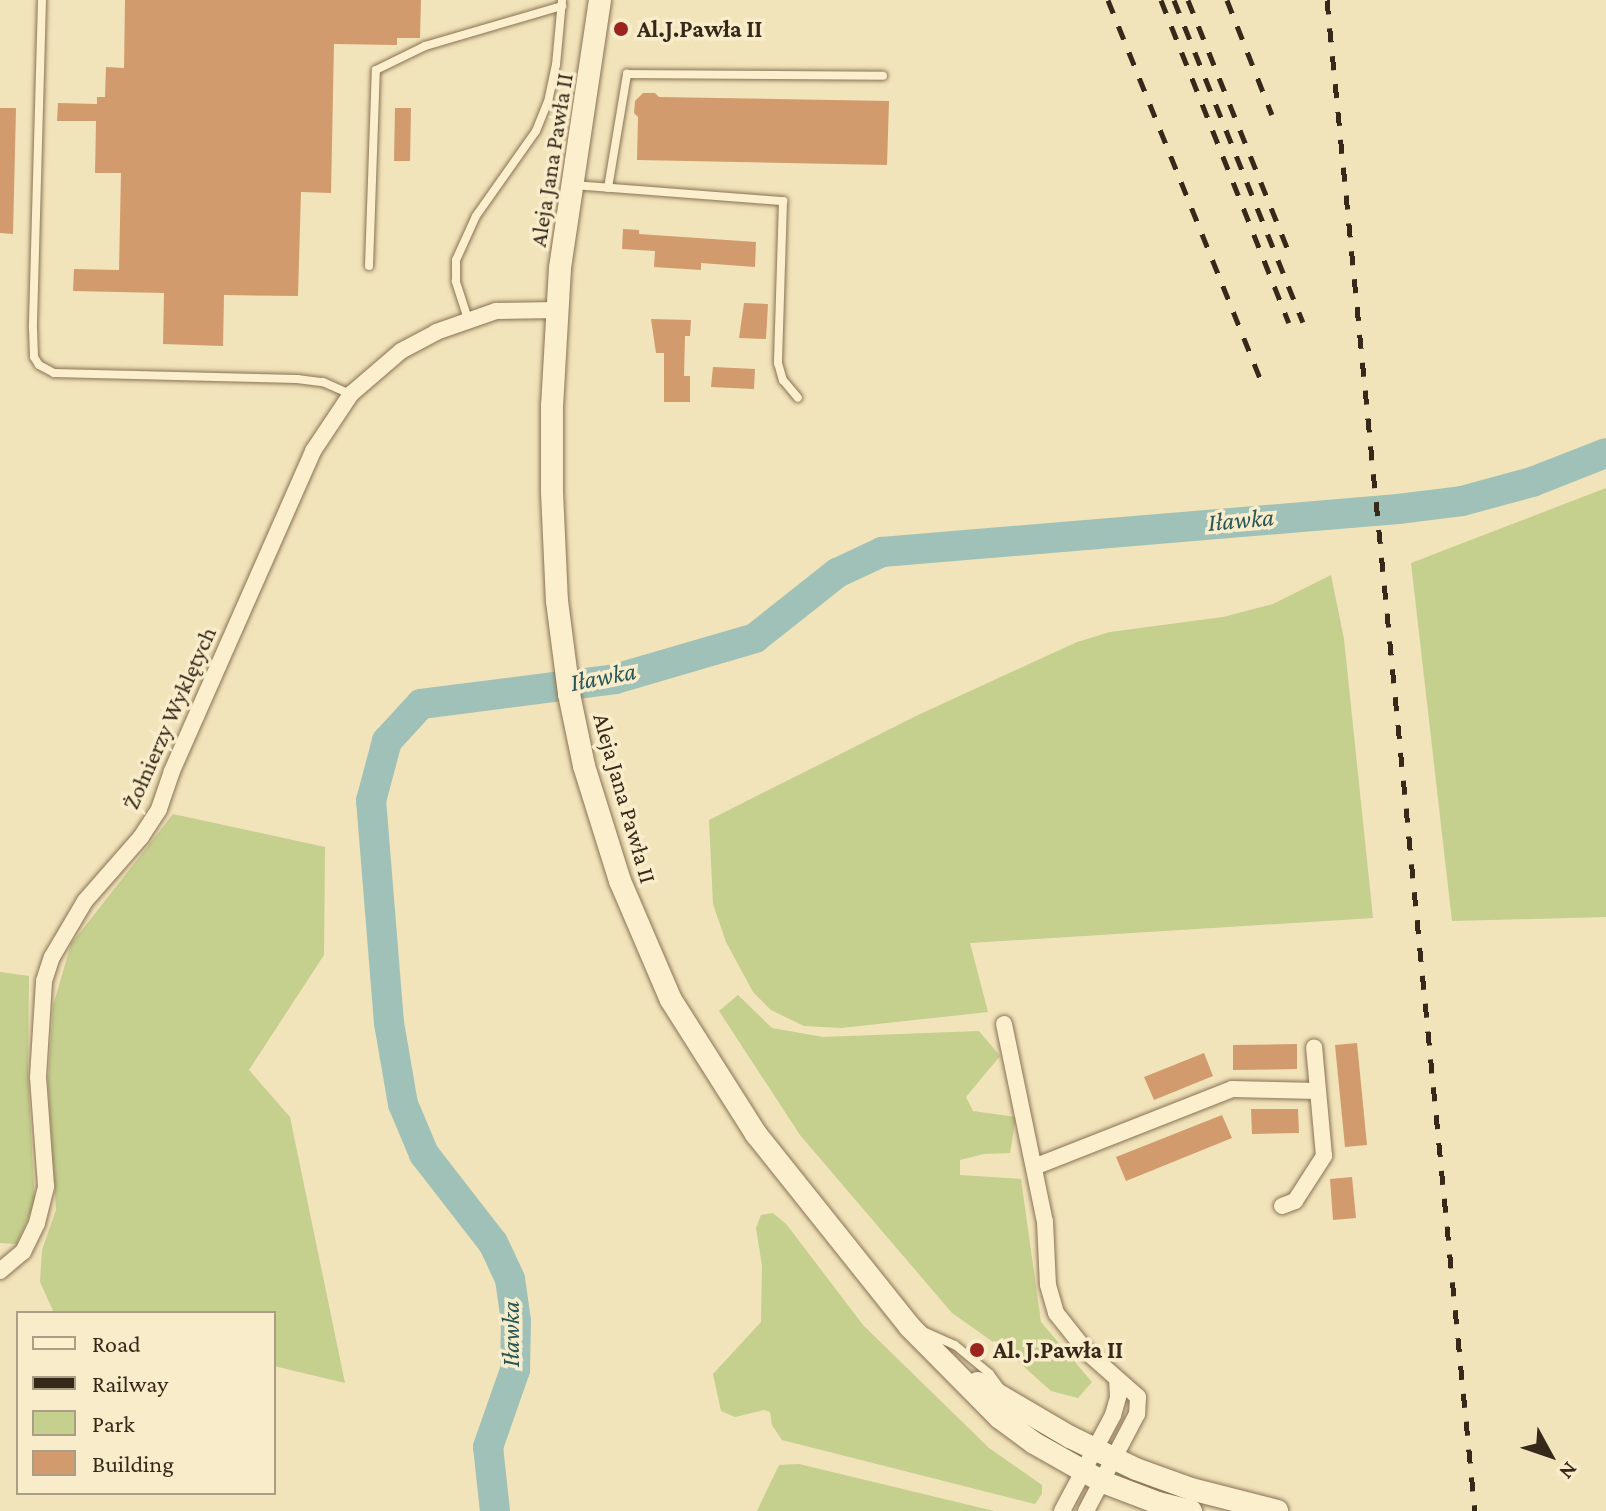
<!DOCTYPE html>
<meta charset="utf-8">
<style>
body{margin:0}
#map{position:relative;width:1606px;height:1511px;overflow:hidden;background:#f1e3ba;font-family:"Crimson Pro",serif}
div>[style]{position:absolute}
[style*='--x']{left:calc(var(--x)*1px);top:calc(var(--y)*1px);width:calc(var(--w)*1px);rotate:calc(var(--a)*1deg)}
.green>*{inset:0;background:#c5cf8e}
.river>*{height:30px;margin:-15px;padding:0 15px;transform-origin:15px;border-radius:15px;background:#9fc1b8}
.building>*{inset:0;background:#d29b6d}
.roads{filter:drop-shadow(0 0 2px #897254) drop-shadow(0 0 2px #897254)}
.lane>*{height:8px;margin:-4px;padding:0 4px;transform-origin:4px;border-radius:4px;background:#fbefce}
.street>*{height:16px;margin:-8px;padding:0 8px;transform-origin:8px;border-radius:8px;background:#fbefce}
.secondary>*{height:22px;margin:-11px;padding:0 11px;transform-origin:11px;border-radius:11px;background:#fbefce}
.rail>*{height:5px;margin-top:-2.5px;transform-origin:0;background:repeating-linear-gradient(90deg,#36291a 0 14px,transparent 0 28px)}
.dots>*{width:22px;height:22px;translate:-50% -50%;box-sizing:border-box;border:4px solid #f8ecca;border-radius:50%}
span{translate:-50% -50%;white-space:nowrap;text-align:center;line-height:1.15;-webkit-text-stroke:7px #f8ecca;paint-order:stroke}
.poi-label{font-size:24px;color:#36291a;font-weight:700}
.left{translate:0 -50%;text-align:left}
.street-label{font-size:24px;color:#36291a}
.water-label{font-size:26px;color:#285756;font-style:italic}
.legend{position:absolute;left:16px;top:1311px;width:260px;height:184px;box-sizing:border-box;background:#f8ecca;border:2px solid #aa9e84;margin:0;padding:10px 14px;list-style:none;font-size:24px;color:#36291a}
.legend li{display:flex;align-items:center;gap:16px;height:40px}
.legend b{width:40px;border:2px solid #aa9e84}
.north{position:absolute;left:1510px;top:1415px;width:80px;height:80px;-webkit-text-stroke:6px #f8ecca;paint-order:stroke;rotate:130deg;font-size:22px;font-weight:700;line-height:32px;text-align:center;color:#36291a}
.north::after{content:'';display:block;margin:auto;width:28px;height:36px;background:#36291a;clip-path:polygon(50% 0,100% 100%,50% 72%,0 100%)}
</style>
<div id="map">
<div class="green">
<div style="clip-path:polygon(1606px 488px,1606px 917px,1452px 921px,1411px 563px)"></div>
<div style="clip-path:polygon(1331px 575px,1344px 639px,1373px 918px,970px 943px,988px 1012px,841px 1028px,804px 1026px,771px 1010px,753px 992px,726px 942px,713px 904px,709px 820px,916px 716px,1077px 642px,1110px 632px,1223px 617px,1273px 604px)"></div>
<div style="clip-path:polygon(173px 814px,325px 847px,324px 955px,249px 1070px,290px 1117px,345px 1383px,274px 1366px,274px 1313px,54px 1313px,40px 1282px,42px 1250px,56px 1210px,48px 1082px,53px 1006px,71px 944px)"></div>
<div style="clip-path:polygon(0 972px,29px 976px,28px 1076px,35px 1202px,17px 1244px,0 1243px)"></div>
<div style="clip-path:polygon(738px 995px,772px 1028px,823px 1037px,979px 1031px,1000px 1056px,966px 1097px,973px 1111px,1016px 1117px,1010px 1153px,984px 1154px,960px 1160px,960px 1175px,1021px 1179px,1041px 1322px,1092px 1382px,1078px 1398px,1051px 1391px,1010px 1354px,952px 1313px,800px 1135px,719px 1011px)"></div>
<div style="clip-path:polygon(773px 1213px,787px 1225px,863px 1325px,989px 1448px,1042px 1485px,1042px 1494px,1035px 1504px,782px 1440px,772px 1425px,770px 1412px,764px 1410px,735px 1417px,721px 1411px,713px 1374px,761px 1322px,762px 1266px,756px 1228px,761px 1215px)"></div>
<div style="clip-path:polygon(799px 1464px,994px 1511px,757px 1511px,779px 1465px)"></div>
</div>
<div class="river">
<div style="--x:495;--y:1511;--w:64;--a:-96.2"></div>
<div style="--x:488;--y:1447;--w:82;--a:-70.7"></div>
<div style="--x:515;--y:1370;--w:49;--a:-88.8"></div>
<div style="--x:516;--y:1321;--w:42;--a:-98.1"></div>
<div style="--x:510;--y:1279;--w:40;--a:-115"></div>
<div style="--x:493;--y:1243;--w:113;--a:-127.8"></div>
<div style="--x:424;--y:1154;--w:54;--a:-112.8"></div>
<div style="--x:403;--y:1104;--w:82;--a:-99.8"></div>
<div style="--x:389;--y:1023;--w:223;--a:-94.6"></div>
<div style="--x:371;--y:801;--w:62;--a:-75.1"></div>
<div style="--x:387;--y:741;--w:50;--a:-47.4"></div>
<div style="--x:421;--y:704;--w:196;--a:-7.3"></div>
<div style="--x:615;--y:679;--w:146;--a:-16.3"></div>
<div style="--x:755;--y:638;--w:105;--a:-38.4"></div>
<div style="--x:837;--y:573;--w:50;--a:-25"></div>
<div style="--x:882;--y:552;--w:518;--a:-4.76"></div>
<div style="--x:1398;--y:509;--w:64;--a:-7.1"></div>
<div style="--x:1462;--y:501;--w:73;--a:-15.2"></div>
<div style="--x:1532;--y:482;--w:79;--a:-21.4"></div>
</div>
<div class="building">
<div style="clip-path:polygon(125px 0,421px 0,420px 38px,397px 38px,397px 45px,334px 44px,331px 193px,301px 192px,298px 296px,224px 295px,223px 346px,163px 344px,164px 293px,73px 291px,74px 269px,119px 270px,121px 173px,95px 173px,96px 121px,57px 121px,58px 103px,97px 104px,97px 97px,105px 97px,106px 67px,124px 68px)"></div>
<div style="clip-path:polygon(643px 93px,655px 93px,659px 97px,889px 101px,887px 165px,637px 160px,638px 117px,634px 113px,635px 101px)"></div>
<div style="clip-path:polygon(0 108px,16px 108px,13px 234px,0 233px)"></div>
<div style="clip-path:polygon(395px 108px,411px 108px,410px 161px,394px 161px)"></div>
<div style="clip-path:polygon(623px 229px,639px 230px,639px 234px,756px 242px,755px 267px,701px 263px,701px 270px,654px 267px,655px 251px,622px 249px)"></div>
<div style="clip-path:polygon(744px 303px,768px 304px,766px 339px,739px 338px)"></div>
<div style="clip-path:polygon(651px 319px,691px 320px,690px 336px,685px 336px,684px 376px,690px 376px,690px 402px,664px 402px,664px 353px,656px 353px)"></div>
<div style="clip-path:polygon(713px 367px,755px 369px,754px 389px,711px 387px)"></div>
<div style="clip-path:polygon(1357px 1043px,1367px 1145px,1345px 1147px,1335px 1045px)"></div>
<div style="clip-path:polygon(1297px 1044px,1297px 1069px,1233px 1070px,1233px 1045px)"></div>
<div style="clip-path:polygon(1204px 1053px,1213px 1076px,1154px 1100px,1144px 1077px)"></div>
<div style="clip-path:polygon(1251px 1109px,1298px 1109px,1299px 1133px,1252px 1134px)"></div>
<div style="clip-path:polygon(1222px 1115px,1232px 1138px,1126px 1181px,1116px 1157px)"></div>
<div style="clip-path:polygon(1352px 1177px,1356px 1218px,1333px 1220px,1330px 1179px)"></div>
</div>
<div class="roads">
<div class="lane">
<div style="--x:42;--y:0;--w:328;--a:91.6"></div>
<div style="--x:33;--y:328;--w:29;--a:88"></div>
<div style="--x:34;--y:357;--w:9;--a:58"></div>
<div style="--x:39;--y:365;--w:17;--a:28"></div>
<div style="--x:54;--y:373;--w:243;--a:1.4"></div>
<div style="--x:297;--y:379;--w:26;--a:7"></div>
<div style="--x:323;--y:382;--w:30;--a:24"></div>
<div style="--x:574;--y:185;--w:210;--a:4.4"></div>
<div style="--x:783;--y:201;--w:162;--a:91.8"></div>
<div style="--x:778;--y:363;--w:18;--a:74"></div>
<div style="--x:783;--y:380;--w:23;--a:50"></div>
<div style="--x:608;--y:188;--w:116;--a:-80.5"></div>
<div style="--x:627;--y:74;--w:256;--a:0.4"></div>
<div style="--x:369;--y:266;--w:196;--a:-88"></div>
<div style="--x:376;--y:70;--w:55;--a:-26.1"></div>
<div style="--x:425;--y:46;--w:143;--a:-16.3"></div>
<div style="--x:468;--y:319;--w:40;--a:-108"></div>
<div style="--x:456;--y:281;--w:21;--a:-90"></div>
<div style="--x:456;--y:260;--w:48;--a:-65.6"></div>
<div style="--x:476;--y:216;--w:104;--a:-54.8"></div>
<div style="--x:536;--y:131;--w:31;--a:-68"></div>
<div style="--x:548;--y:102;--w:38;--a:-78"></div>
<div style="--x:556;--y:65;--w:65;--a:-84.7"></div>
<div style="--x:923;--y:1331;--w:35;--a:24"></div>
<div style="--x:955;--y:1345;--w:45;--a:39.6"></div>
<div style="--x:990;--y:1374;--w:19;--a:54"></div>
</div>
<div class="street">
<div style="--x:1004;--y:1024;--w:202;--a:78.3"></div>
<div style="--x:1045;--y:1222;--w:63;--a:87.3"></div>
<div style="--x:1048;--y:1285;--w:29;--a:74"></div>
<div style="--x:1056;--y:1313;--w:50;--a:51.5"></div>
<div style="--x:1087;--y:1352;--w:68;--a:41.4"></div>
<div style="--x:1138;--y:1397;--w:17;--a:93"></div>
<div style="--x:1137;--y:1414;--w:110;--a:117.7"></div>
<div style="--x:1034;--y:1167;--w:213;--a:-21.5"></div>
<div style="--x:1232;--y:1089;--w:86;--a:1.3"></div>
<div style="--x:1282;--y:1206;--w:14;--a:-21"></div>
<div style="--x:1295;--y:1201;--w:54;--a:-57.2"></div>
<div style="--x:1324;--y:1156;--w:109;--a:-95.2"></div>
<div style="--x:0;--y:1271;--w:30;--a:-40"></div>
<div style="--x:23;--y:1252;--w:32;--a:-64"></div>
<div style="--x:37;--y:1223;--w:38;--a:-76"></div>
<div style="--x:46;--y:1186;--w:109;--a:-94.2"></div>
<div style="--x:38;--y:1077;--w:96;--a:-86.4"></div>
<div style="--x:44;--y:981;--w:25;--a:-72"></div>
<div style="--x:52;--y:957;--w:65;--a:-59.5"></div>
<div style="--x:85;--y:901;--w:85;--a:-48.8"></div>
<div style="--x:141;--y:837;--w:33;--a:-57"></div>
<div style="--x:159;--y:809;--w:40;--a:-71.1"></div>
<div style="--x:172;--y:771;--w:350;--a:-66.2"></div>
<div style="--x:313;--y:451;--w:69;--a:-56.3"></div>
<div style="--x:351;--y:394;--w:66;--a:-40.7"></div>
<div style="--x:401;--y:351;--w:40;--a:-28"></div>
<div style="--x:436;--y:332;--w:64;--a:-19.3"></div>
<div style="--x:496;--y:311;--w:62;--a:-0.9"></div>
<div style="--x:1062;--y:1511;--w:109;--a:-62"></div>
<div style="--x:1113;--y:1415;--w:19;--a:-74"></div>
<div style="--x:1118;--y:1397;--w:17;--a:-93"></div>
</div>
<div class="secondary">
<div style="--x:600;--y:0;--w:271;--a:98.5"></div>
<div style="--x:560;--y:268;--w:137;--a:93.3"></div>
<div style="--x:552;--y:405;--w:87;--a:90"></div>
<div style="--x:552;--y:492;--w:109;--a:87.4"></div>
<div style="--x:557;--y:601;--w:94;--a:82.6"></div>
<div style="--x:569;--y:694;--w:74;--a:78.2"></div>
<div style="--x:584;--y:766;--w:121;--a:72.6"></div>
<div style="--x:620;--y:881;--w:129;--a:66.8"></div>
<div style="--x:671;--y:1000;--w:159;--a:57.6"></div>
<div style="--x:756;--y:1134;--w:246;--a:51.4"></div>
<div style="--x:909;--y:1326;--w:129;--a:45.3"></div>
<div style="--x:1000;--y:1418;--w:42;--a:36.3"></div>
<div style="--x:1034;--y:1443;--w:79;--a:29.5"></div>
<div style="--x:1103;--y:1482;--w:59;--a:20.9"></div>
<div style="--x:1158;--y:1503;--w:34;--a:14"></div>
<div style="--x:978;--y:1383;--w:107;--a:30.4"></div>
<div style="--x:1070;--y:1437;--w:73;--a:25.9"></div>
<div style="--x:1136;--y:1469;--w:59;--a:20"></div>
<div style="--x:1191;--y:1489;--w:89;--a:14.3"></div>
</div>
</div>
<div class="rail">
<div style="--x:1108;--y:0;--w:414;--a:68.1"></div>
<div style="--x:1161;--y:0;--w:347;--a:68.4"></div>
<div style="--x:1174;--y:0;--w:347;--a:68.2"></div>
<div style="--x:1188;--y:0;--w:272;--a:68.2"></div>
<div style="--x:1227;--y:0;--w:123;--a:68.6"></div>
<div style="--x:1327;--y:0;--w:1518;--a:84.41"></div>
</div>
<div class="dots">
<div style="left:621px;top:29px;background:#9c241f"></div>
<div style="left:977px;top:1350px;background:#9c241f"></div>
</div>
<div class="poi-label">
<span class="left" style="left:637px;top:29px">Al.J.Pawła II</span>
<span class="left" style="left:993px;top:1350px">Al. J.Pawła II</span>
</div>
<div class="street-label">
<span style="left:551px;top:160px;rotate:-81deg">Aleja Jana Pawła II</span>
<span style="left:169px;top:718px;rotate:-66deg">Żołnierzy Wyklętych</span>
<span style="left:625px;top:798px;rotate:74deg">Aleja Jana Pawła II</span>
</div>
<div class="water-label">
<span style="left:1241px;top:520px;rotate:-5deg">Iławka</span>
<span style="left:603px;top:677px;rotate:-11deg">Iławka</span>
<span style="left:511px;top:1334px;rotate:-90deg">Iławka</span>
</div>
<ul class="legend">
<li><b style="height:10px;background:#fbefce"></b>Road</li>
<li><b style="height:10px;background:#36291a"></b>Railway</li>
<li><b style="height:22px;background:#c5cf8e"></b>Park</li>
<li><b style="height:22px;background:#d29b6d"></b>Building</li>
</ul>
<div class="north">N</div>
</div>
